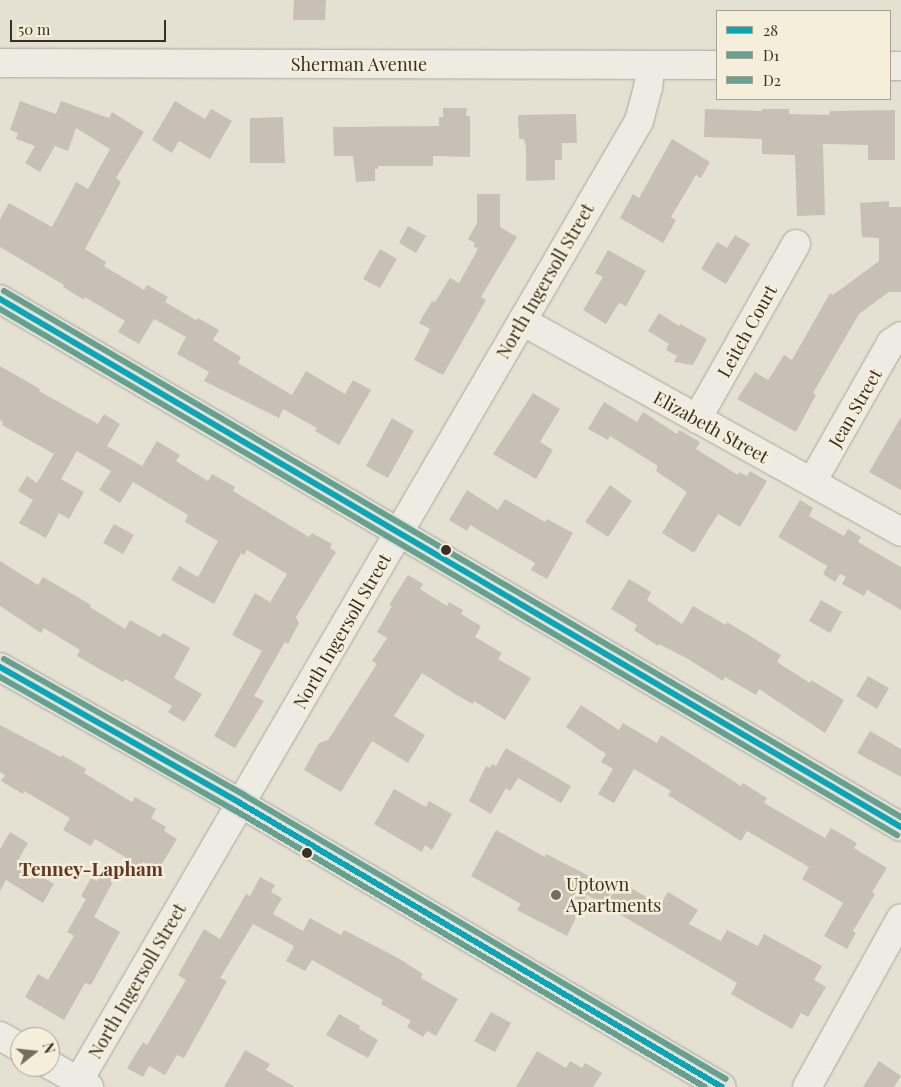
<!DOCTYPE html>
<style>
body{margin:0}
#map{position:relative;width:901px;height:1087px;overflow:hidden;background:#e4e1d3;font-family:"Playfair Display",serif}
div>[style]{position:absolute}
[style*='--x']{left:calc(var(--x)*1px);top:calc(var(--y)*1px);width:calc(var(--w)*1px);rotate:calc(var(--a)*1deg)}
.building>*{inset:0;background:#c8c0b4}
.roads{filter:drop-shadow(0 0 1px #aaa69b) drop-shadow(0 0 1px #aaa69b)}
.minor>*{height:28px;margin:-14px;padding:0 14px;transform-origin:14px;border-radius:14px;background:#edebe3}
.major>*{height:28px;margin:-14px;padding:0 14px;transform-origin:14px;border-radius:14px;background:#e5e1d6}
.bus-1>*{height:6px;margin:-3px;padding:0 3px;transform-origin:3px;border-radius:3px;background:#09a5b8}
.bus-2>*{height:6px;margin:-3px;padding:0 3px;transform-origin:3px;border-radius:3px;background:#65a191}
.bus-3>*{height:6px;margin:-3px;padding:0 3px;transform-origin:3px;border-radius:3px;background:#65a191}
.dots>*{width:14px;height:14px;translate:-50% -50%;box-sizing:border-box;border:2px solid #f4eeda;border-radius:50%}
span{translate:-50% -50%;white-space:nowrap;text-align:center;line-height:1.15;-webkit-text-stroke:5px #f4eeda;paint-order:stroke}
.street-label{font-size:18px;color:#3a2f22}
.poi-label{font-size:18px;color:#3a2f22}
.left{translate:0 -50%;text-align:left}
.neighbourhood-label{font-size:19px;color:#643625;font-weight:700}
.legend{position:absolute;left:716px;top:10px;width:175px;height:90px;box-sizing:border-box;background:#f4eeda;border:1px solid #aaa290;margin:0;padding:6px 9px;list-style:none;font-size:15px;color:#3a2f22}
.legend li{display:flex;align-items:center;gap:10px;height:25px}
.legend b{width:25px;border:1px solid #aaa290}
.north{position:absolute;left:10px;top:1027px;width:50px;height:50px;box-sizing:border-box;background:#f4eeda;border:1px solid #aaa290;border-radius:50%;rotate:74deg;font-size:14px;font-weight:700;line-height:20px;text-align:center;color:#3a2f22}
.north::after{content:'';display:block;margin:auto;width:18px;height:22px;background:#766d60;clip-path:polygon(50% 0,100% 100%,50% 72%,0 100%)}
.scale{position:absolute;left:10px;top:20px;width:156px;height:22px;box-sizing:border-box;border:2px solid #3a2f22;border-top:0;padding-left:6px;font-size:15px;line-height:18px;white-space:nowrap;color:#3a2f22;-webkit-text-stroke:4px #f4eeda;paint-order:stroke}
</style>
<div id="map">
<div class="building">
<div style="clip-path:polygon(294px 0,326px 0,325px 20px,293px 20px)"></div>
<div style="clip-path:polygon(20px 101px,56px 114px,61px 101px,109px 118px,112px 112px,144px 132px,116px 178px,121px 182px,85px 249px,106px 262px,104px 266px,144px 290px,147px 285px,168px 297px,165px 302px,196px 320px,198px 318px,219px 330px,213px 340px,241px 357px,238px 363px,292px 395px,306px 371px,345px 394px,353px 380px,371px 390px,339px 445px,315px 431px,317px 428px,283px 409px,279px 418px,204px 381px,209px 372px,177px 354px,186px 337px,154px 319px,139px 344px,118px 332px,125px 321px,85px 297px,84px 300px,63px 287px,64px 285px,0 247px,0 219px,9px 203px,52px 227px,76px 182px,88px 189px,110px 149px,76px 128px,68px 151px,55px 146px,40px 172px,25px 163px,35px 146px,16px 139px,18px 133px,10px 130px)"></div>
<div style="clip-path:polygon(175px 101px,205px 119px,211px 109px,232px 121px,210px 159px,179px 141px,172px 153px,152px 140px)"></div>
<div style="clip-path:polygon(443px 108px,467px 108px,466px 116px,470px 116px,470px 157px,433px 156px,433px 166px,378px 166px,378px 169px,375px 169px,375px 181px,356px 182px,353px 156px,334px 156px,333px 127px,439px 126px,439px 117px,443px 117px)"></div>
<div style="clip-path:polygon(705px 109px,762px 111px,762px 109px,789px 109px,789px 114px,829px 115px,830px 111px,895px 110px,895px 160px,868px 160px,868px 145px,823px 144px,825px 215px,797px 216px,795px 155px,762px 154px,762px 139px,704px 137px)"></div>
<div style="clip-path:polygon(576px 114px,577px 143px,562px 143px,562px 160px,555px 160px,555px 180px,526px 181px,526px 147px,524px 139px,519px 139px,518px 115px)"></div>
<div style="clip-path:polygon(283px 117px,285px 163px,250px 163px,250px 118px)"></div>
<div style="clip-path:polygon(672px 139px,710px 162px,701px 178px,696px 175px,671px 217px,676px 220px,663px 243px,620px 218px,633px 194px,639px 198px)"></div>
<div style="clip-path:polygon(477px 194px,500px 194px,500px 227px,517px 237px,481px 297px,486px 300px,443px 375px,414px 360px,430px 329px,419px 323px,432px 301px,435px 302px,450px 278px,459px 283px,478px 249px,473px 246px,475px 243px,468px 239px,477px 223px)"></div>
<div style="clip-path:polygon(889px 201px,889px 207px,901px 207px,901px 292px,889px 292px,859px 314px,813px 393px,816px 395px,796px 432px,737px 399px,755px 372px,768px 380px,784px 355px,792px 360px,830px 293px,833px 295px,879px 261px,879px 238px,862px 237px,860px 203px)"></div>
<div style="clip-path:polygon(408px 226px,426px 236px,416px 253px,399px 243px)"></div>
<div style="clip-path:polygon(735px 235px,750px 244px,726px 284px,701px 269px,717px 242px,727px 248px)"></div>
<div style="clip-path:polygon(380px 249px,397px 259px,380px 288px,363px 279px)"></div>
<div style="clip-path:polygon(608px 250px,646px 271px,626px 306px,619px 303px,606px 324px,583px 310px,603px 277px,595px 273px)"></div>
<div style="clip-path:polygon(659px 313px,679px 326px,680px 324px,707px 339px,693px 365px,674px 362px,677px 356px,666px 350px,669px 344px,648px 331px)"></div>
<div style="clip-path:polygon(0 366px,40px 389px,39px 391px,98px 424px,104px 414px,120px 424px,107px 446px,142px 466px,157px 441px,180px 455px,176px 461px,208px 481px,212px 474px,235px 487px,233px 491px,309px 537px,312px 533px,332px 544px,330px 548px,336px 552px,296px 617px,299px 623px,288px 644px,285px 642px,254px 696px,264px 701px,235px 748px,214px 736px,262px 651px,232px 635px,255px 593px,270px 602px,287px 574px,247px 550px,244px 555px,241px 553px,214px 604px,171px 580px,179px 566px,198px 577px,218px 541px,185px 522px,188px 515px,133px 482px,120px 503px,99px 490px,111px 471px,77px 451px,61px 479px,84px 492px,69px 519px,59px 513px,46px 538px,19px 523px,33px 500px,18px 491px,27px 476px,37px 483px,54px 454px,2px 425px,3px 422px,0 420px)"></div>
<div style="clip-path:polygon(533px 393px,560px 409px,540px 442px,553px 450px,536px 479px,493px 454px)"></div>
<div style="clip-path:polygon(604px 402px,637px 422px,643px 412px,677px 434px,679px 430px,700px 442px,696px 449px,738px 475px,739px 472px,747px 476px,750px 471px,767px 481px,740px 527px,718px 514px,694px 553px,662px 533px,687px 492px,656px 471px,658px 466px,610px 436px,608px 440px,588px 429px)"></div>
<div style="clip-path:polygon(901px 417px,901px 490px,869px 472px)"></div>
<div style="clip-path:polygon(392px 418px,414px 431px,388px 478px,366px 466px)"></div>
<div style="clip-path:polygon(610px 485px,632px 501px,608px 537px,585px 522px)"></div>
<div style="clip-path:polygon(467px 490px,498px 510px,505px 499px,545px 522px,547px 519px,573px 533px,547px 579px,531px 570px,535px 563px,470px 525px,467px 531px,449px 520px)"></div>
<div style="clip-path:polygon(800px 500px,813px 508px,809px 516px,844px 536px,848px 529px,861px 537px,858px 542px,901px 567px,901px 610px,867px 590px,864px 596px,842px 584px,846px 577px,840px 574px,835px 582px,823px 574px,827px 566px,778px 537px)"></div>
<div style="clip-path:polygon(114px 524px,134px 535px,123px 554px,103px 543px)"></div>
<div style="clip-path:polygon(0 561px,38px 585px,43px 577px,91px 605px,90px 607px,125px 629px,130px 620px,160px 637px,163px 633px,190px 648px,174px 678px,202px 694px,184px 722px,168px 712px,172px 706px,125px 679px,123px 682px,96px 667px,77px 656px,80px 650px,44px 628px,41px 633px,0 606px)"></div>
<div style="clip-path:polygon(408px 575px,423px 584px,420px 589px,447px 606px,449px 602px,463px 610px,461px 614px,481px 626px,475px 637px,502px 653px,498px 659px,531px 678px,505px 720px,474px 701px,473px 704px,455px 694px,422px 673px,394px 716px,425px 735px,408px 763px,372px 741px,341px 792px,304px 770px,319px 743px,328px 740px,377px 664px,372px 661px,387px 638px,377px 632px,392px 606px,389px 605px)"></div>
<div style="clip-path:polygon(629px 579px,651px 592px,647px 600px,682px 624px,693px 606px,726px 625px,727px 622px,781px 655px,777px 662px,810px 683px,811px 680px,844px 700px,825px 733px,759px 689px,756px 695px,725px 677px,723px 681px,688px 659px,659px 644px,658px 646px,634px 630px,637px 625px,611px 609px)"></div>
<div style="clip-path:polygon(821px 600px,842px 612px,830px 633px,809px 621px)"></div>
<div style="clip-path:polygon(868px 676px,889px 688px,877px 709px,856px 696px)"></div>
<div style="clip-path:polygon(581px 705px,619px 730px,623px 723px,657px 743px,661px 735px,741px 786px,743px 783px,767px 798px,764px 803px,825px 838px,831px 828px,857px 843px,854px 848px,887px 868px,872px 892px,875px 894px,853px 931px,856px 933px,847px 949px,824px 936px,843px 903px,802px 879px,809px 867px,747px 831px,741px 841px,668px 795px,671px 791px,634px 769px,614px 803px,598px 794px,613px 769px,601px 762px,606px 754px,566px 727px)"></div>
<div style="clip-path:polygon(0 725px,61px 757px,62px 755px,86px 769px,84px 773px,132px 802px,135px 797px,156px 809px,151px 818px,166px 827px,164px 831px,177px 839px,159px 869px,156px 867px,149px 879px,126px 865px,130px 860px,95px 839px,91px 846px,63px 830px,70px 818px,24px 791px,23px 794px,1px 781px,5px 775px,0 772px)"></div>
<div style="clip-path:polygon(870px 731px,901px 749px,901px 777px,857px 753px)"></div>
<div style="clip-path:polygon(506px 748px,571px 786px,561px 803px,518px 778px,510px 791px,506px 788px,491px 814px,469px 801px,486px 766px,490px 768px,492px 764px,496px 766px)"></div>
<div style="clip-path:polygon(394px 789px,426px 807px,429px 801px,452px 814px,432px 850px,425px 845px,422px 852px,374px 824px)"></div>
<div style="clip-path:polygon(496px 830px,545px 857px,546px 854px,615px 889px,619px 881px,660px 905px,668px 892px,698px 910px,689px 924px,721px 941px,727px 930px,758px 946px,764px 934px,822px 966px,814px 980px,826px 987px,808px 1017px,801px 1013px,792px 1029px,731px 994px,737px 983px,587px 895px,567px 936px,517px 910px,521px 904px,471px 876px)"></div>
<div style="clip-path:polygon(10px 832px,28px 843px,17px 862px,54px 884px,43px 903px,6px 880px,0 891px,0 849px)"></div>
<div style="clip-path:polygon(103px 871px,115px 878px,94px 917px,120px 932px,91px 985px,85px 983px,64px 1020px,25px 997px,38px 974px,48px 980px,74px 936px,67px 932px,86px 899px,81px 896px,91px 878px,97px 881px)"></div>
<div style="clip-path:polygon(260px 877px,275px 885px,271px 892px,282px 898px,273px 914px,303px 931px,310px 918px,341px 935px,344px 930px,398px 958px,423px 974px,421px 978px,458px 999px,436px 1036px,427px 1031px,423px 1037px,407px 1027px,411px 1021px,381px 1004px,383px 1000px,312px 960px,305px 971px,286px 961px,294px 946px,253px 924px,220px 978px,227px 981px,184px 1058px,177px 1055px,165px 1075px,149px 1066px,143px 1077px,127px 1068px,143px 1042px,147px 1045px,186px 980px,178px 975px,204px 929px,220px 939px,246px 894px,250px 896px)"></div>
<div style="clip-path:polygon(491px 1012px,511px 1023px,495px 1052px,474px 1041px)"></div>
<div style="clip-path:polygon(339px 1014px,360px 1026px,359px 1029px,378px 1040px,368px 1058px,326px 1035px)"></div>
<div style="clip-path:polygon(245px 1050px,270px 1064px,266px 1070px,295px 1087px,224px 1087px)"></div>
<div style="clip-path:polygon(537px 1051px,566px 1068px,570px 1061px,582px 1068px,585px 1063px,602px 1073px,593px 1087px,516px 1087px)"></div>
<div style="clip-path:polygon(879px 1061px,901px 1076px,894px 1087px,863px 1087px)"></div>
</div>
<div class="roads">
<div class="minor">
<div style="--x:0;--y:63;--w:717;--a:0.16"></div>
<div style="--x:890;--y:66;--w:11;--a:0"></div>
<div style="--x:522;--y:321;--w:434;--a:29.1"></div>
<div style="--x:697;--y:419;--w:201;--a:-60.5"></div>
<div style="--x:812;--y:482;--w:160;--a:-60.4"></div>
<div style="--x:891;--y:343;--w:12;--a:-35"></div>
<div style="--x:0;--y:1036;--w:23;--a:29"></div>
<div style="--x:50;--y:1065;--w:45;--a:29.4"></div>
<div style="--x:75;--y:1087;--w:1119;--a:-59.72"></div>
<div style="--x:639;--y:121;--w:34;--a:-75"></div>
<div style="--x:648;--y:88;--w:23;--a:-83"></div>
<div style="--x:807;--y:1087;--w:193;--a:-60.9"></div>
</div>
<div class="major">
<div style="--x:0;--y:299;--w:1044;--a:30.37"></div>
<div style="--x:0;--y:667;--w:276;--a:29.5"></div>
<div style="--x:240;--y:803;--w:559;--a:30.51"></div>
</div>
</div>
<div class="bus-1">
<div style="--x:0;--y:299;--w:1044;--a:30.37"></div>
<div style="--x:0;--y:667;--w:276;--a:29.5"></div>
<div style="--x:240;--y:803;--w:559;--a:30.51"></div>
</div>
<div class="bus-2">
<div style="--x:0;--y:309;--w:1040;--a:30.39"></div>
<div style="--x:0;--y:677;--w:271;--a:29.6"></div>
<div style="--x:236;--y:811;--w:544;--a:30.48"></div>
</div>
<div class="bus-3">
<div style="--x:4;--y:291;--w:1040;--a:30.39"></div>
<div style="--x:4;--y:659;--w:276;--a:29.5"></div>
<div style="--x:244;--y:795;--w:559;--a:30.51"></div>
</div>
<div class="dots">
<div style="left:446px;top:550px;background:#3a2f22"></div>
<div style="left:307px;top:853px;background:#3a2f22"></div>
<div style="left:556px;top:895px;background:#766d60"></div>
</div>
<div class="street-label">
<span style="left:359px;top:64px">Sherman Avenue</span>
<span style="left:545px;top:281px;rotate:-60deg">North Ingersoll Street</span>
<span style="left:747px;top:331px;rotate:-61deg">Leitch Court</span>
<span style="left:855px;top:408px;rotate:-60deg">Jean Street</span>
<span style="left:711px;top:427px;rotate:29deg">Elizabeth Street</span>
<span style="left:342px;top:631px;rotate:-60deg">North Ingersoll Street</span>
<span style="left:137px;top:981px;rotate:-60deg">North Ingersoll Street</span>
</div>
<div class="poi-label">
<span class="left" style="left:566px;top:895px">Uptown<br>Apartments</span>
</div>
<div class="neighbourhood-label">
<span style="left:91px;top:869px">Tenney-Lapham</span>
</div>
<ul class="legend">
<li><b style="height:6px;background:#09a5b8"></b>28</li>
<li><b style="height:6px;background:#65a191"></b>D1</li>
<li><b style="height:6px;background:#65a191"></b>D2</li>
</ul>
<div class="north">N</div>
<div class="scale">50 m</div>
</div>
